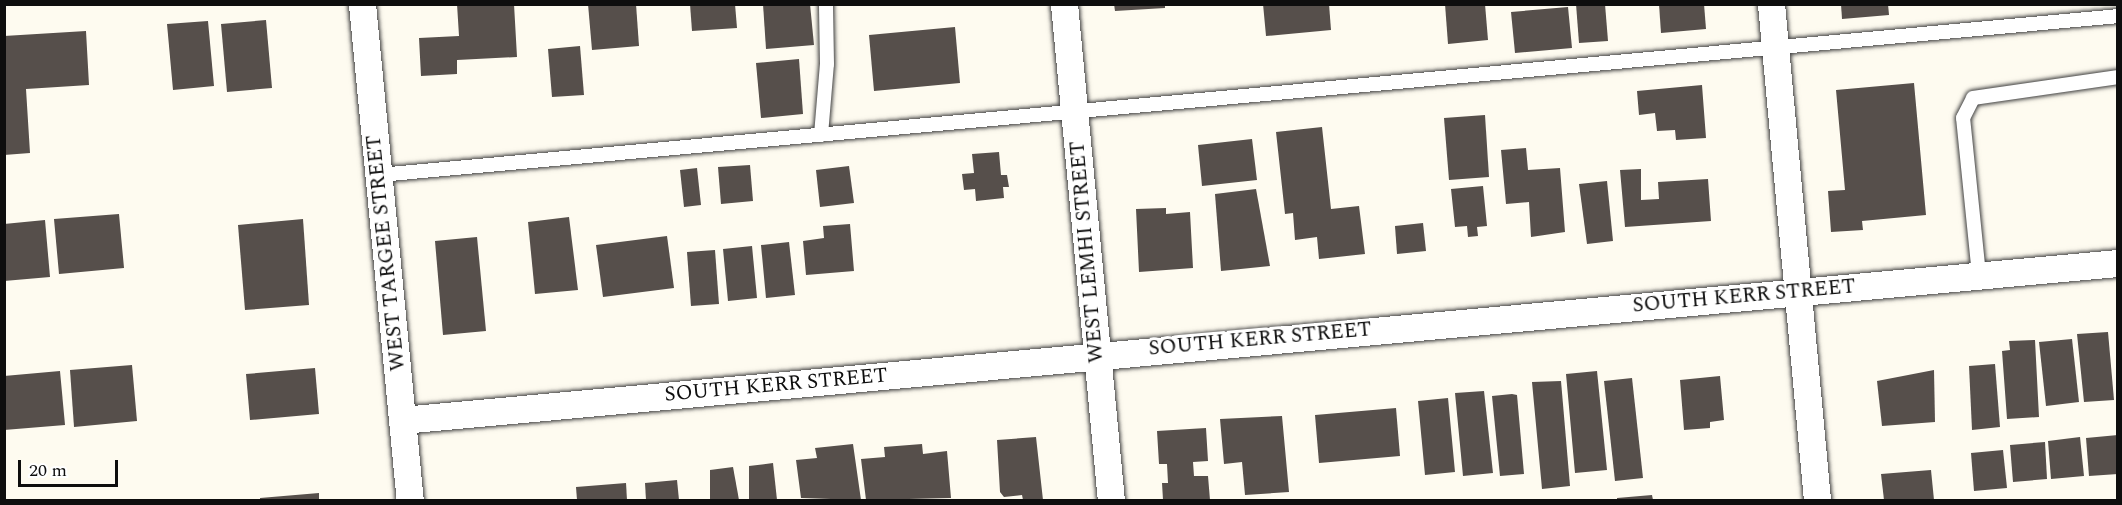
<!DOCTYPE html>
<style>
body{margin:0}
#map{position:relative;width:2122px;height:505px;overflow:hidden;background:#fefbf0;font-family:Spectral,serif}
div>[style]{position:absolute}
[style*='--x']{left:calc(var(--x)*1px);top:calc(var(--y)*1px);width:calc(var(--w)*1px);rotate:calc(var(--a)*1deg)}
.building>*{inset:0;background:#564f4b}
.roads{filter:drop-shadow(0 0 2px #414141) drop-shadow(0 0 2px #414141)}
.lane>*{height:14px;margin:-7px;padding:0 7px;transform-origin:7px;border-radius:7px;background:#fff}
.street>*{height:27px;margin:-13.5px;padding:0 13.5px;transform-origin:13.5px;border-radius:13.5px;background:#fff}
span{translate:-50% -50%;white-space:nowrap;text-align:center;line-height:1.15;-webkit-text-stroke:6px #fff;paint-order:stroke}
.street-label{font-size:21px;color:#0e0e0e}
.frame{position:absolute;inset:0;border:6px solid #0e0e0e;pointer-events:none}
.scale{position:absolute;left:18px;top:460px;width:100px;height:27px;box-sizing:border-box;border:3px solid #0e0e0e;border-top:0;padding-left:8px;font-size:18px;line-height:21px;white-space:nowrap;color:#0e0e0e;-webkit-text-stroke:4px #fff;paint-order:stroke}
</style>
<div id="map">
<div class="building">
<div style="clip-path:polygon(457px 4px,514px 4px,517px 57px,457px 60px,457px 74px,421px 76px,419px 38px,459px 36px)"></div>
<div style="clip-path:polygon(588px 4px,636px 4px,639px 46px,592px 50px)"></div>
<div style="clip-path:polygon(690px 4px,735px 4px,737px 28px,692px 31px)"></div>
<div style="clip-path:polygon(763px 4px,810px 4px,814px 45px,766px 49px)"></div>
<div style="clip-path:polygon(1114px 4px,1165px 4px,1165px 8px,1115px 11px)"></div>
<div style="clip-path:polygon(1263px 4px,1329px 4px,1331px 30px,1266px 36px)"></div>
<div style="clip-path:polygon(1445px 4px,1485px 4px,1488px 40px,1448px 44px)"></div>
<div style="clip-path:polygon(1576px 4px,1605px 4px,1608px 41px,1579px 43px)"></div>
<div style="clip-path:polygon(1659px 4px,1704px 4px,1706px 29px,1661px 33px)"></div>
<div style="clip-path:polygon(1841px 4px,1888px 4px,1889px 15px,1842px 19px)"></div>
<div style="clip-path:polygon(1568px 7px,1572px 48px,1515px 53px,1511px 12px)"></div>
<div style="clip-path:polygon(266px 20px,272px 88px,227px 92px,221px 24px)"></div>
<div style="clip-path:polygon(208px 21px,214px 86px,173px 90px,167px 24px)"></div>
<div style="clip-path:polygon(955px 27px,960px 83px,874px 91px,869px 35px)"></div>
<div style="clip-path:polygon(86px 31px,89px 85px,26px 89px,30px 153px,4px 155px,4px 36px)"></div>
<div style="clip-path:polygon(580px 46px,584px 95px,552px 97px,548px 49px)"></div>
<div style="clip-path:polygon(799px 59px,803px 114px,761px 118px,756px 63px)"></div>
<div style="clip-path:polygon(1914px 83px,1926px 215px,1862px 221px,1863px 230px,1831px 232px,1828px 191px,1845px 190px,1836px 90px)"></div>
<div style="clip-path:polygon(1702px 85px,1706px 138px,1676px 140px,1675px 130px,1657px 131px,1655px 113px,1639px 115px,1637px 91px)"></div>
<div style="clip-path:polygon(1485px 115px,1489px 177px,1449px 180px,1444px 118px)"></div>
<div style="clip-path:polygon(1322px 127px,1331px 209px,1359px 206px,1365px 254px,1319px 259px,1317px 237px,1295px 240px,1293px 213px,1285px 214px,1276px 132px)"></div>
<div style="clip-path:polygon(1252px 139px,1257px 180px,1202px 186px,1198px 145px)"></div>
<div style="clip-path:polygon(1526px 148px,1528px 170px,1560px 168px,1565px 232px,1531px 237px,1529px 202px,1506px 204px,1501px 150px)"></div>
<div style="clip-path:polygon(999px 152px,1001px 175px,1007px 175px,1009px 187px,1003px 187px,1004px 198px,976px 201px,975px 189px,964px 190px,962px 174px,974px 173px,972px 154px)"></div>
<div style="clip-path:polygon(750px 165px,753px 201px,721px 204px,718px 167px)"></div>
<div style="clip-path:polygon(849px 166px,854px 203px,820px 207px,816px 170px)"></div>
<div style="clip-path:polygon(697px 168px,701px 205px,684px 207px,680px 170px)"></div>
<div style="clip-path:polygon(1641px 169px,1641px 200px,1659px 199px,1658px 182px,1708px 179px,1711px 221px,1625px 227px,1620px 170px)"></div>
<div style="clip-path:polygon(1607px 181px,1613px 241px,1587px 244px,1579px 184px)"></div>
<div style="clip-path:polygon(1483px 186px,1487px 226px,1477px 227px,1478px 236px,1468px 237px,1467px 226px,1455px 227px,1451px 189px)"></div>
<div style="clip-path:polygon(1256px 189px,1270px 266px,1221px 271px,1215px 194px)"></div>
<div style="clip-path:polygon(1166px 208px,1166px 214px,1190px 212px,1193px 268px,1139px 272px,1136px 209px)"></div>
<div style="clip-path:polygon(119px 214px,124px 268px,59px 274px,54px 219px)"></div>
<div style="clip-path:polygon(569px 217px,578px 290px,535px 294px,528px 222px)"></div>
<div style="clip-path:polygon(303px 219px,309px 305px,245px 310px,238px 225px)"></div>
<div style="clip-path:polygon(45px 220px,50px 277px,4px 281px,4px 224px)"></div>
<div style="clip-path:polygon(1423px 223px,1426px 251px,1397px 254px,1395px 226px)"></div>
<div style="clip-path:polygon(850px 224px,854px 271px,806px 275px,803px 241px,824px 238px,823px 226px)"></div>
<div style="clip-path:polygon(667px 236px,674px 288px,603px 297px,596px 245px)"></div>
<div style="clip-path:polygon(477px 237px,486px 331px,443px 335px,435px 241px)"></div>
<div style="clip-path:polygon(789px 242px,795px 295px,766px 298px,761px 245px)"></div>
<div style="clip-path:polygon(752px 246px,757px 298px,728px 301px,723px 249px)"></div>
<div style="clip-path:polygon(715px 250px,719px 304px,691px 306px,687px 252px)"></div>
<div style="clip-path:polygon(2108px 332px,2114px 400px,2084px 402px,2077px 334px)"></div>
<div style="clip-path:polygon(2072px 339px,2079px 402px,2046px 406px,2039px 342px)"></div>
<div style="clip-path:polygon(2035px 340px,2039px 417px,2007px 419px,2002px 351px,2010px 350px,2009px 341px)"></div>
<div style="clip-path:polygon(1995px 364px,2000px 427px,1972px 430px,1969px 366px)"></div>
<div style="clip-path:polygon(132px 365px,137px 421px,74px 427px,70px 370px)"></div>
<div style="clip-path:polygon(315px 368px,319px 414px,250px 420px,246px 374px)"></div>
<div style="clip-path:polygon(1934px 370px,1935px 422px,1882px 426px,1877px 381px)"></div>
<div style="clip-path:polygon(60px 371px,65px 425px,4px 430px,4px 376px)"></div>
<div style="clip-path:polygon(1597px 371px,1607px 470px,1575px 473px,1566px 374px)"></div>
<div style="clip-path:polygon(1720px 376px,1724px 420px,1710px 422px,1710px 428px,1684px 430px,1680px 380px)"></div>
<div style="clip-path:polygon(1632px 378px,1643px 478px,1615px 481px,1604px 381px)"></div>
<div style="clip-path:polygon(1561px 381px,1570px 486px,1542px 489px,1532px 382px)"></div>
<div style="clip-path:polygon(1484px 391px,1493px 473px,1463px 476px,1455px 393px)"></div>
<div style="clip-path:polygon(1512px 394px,1517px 395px,1524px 474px,1500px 476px,1492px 396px)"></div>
<div style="clip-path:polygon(1448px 398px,1455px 472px,1425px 475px,1418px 401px)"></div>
<div style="clip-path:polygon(1396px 408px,1400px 456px,1319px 463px,1315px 415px)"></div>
<div style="clip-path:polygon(1282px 416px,1289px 492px,1245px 495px,1242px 462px,1224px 464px,1220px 419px)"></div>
<div style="clip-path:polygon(1206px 428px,1208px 461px,1193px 462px,1194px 476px,1208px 476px,1210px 500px,1163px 500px,1162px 483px,1168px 483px,1167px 464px,1159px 464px,1157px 431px)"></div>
<div style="clip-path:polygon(2118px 435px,2118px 474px,2089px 476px,2086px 438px)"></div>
<div style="clip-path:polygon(1036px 437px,1043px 500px,1023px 500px,1022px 495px,1004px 497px,1000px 492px,997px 440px)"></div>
<div style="clip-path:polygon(2080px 437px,2084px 476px,2051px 479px,2048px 441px)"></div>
<div style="clip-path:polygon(2045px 442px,2047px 479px,2013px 482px,2010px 445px)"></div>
<div style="clip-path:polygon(853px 444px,861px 500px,801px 498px,796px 460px,817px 458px,815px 448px)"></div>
<div style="clip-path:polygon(922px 444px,923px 454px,947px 451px,951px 498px,866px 500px,861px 459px,885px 457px,884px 447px)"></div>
<div style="clip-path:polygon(2003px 450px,2007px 488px,1974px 491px,1971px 453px)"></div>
<div style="clip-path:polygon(773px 463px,777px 500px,749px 500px,749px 466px)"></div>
<div style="clip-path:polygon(733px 467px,739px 500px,710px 500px,710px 470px)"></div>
<div style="clip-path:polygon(1931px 470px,1934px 500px,1884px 500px,1881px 474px)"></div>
<div style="clip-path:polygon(677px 480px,679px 500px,646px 500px,645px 483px)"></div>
<div style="clip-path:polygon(626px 483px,627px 500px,577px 500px,576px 487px)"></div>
<div style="clip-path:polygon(319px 493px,319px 500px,260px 500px,260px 498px)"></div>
<div style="clip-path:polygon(1652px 495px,1653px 500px,1617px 500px,1617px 498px)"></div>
</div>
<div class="roads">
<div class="lane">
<div style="--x:821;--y:135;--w:71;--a:-85.2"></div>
<div style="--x:827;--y:64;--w:60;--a:-91"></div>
<div style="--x:379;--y:175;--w:1746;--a:-5.22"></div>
<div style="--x:1979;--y:275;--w:158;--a:-95.8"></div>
<div style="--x:1963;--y:118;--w:22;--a:-63"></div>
<div style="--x:1973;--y:98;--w:147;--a:-8.2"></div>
</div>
<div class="street">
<div style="--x:362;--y:4;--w:498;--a:84.5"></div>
<div style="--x:1064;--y:4;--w:498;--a:84.6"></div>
<div style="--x:1771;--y:4;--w:498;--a:84.7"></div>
<div style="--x:402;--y:420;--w:1723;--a:-5.23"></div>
</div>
</div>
<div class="street-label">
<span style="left:1087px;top:252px;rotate:-95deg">WEST LEMHI STREET</span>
<span style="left:386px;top:253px;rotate:-96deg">WEST TARGEE STREET</span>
<span style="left:1744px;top:296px;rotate:-5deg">SOUTH KERR STREET</span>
<span style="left:1260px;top:339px;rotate:-5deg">SOUTH KERR STREET</span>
<span style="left:776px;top:385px;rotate:-5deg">SOUTH KERR STREET</span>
</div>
<div class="frame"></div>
<div class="scale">20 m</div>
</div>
